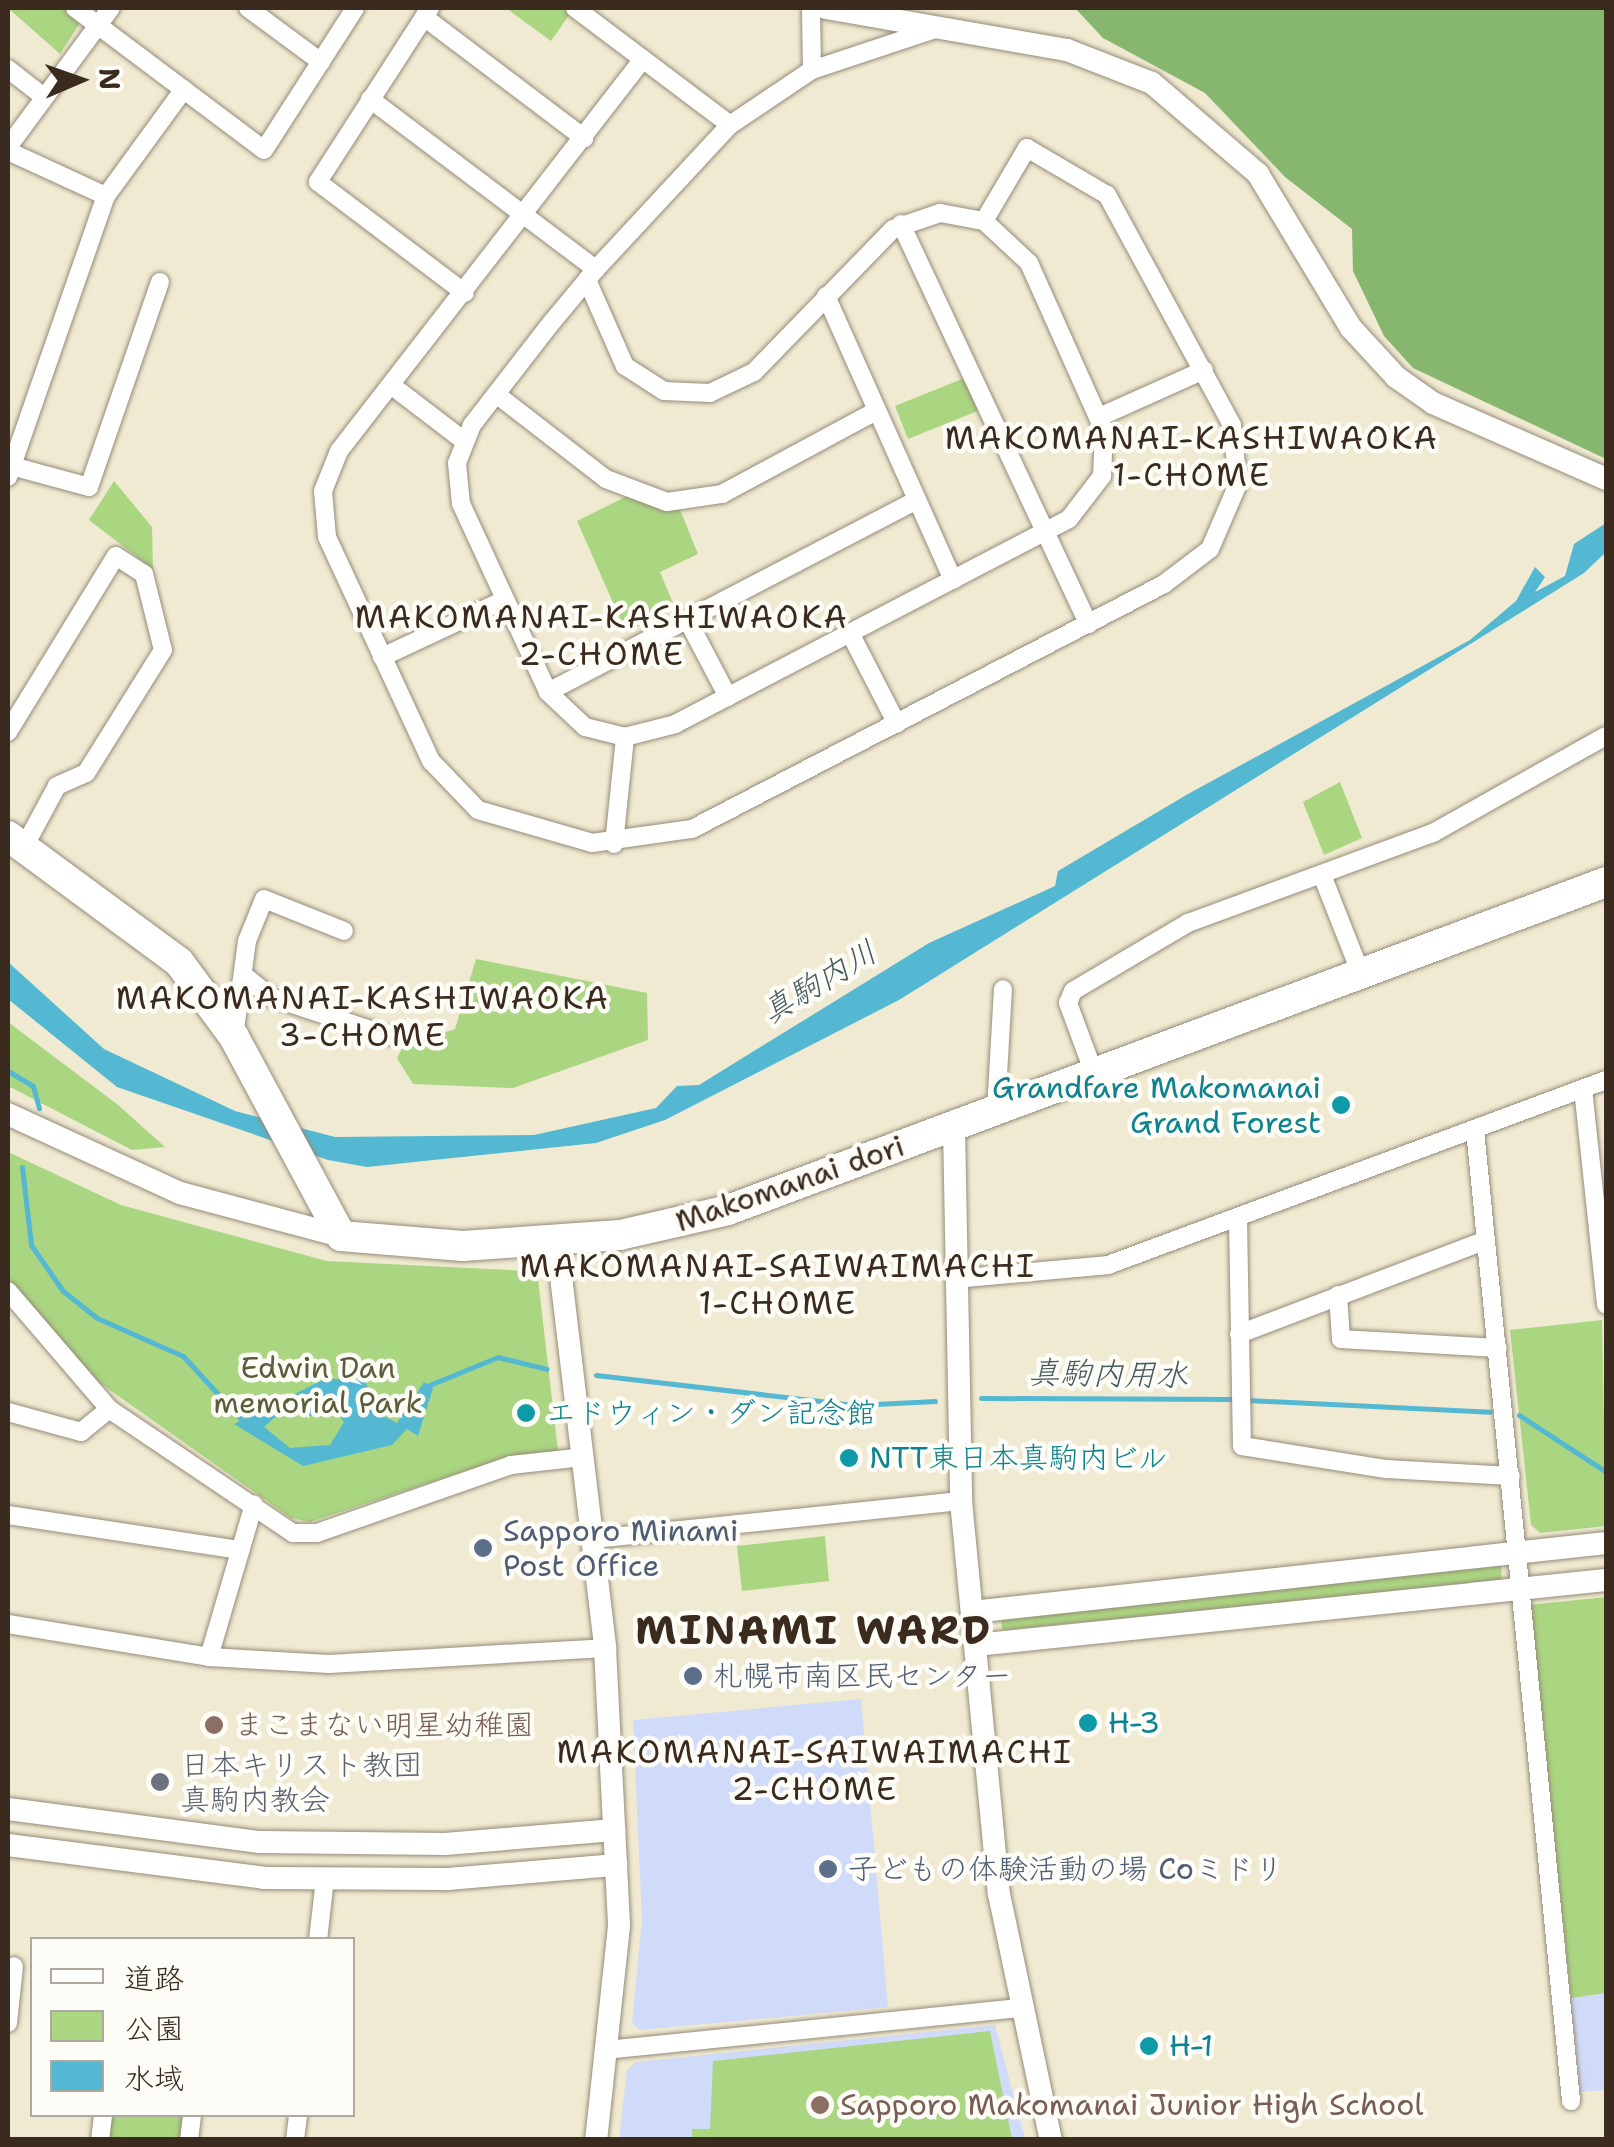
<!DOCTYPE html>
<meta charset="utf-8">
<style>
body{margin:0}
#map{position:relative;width:1614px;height:2147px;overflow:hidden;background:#f0ead2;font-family:"Shantell Sans","Klee One",sans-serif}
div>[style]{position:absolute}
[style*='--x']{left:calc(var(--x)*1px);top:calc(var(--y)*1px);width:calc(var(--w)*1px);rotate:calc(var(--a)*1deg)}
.built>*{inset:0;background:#d0daf9}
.green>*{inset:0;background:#aad581}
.forest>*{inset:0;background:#87b66f}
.water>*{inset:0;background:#54b8d2}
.stream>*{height:5px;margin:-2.5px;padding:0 2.5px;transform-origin:2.5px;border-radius:2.5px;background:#54b8d2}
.roads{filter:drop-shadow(0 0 2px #968a78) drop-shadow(0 0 2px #968a78)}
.minor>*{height:18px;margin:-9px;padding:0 9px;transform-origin:9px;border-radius:9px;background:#fff}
.tertiary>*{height:22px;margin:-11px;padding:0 11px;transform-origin:11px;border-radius:11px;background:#fff}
.trunk>*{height:30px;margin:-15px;padding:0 15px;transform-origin:15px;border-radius:15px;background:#fff}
.dots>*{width:28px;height:28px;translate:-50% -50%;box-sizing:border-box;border:5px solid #fdfcf7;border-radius:50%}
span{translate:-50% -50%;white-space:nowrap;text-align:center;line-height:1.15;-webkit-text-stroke:9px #fdfcf7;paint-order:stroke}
.culture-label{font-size:30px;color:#0d838f}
.right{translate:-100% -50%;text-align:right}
.left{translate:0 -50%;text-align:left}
.street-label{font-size:30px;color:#3b2a1e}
.park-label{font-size:30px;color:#5c5d3c}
.service-label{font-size:30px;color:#4e5e75}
.education-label{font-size:30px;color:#785e54}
.worship-label{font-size:30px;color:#5b616d}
.neighbourhood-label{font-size:32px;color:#3b2a1e;letter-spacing:2.5px}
.water-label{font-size:32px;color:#445c5d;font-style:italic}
.district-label{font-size:40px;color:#3b2a1e;font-weight:700;letter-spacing:2.5px}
.frame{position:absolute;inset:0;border:10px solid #3b2a1e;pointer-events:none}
.legend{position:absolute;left:30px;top:1937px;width:325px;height:180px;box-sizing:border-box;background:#fdfcf7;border:2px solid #afa8a0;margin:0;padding:12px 18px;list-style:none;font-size:30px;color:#3b2a1e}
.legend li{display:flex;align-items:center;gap:20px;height:50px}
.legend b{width:50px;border:2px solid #afa8a0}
.north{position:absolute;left:30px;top:30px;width:100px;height:100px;-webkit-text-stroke:8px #fdfcf7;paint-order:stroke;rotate:88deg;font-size:28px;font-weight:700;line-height:40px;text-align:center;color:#3b2a1e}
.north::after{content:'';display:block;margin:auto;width:35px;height:45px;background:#3b2a1e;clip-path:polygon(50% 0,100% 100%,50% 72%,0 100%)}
</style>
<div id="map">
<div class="built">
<div style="clip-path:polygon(861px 1699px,888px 2007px,640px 2030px,632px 2023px,642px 1920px,633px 1720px)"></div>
<div style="clip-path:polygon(1606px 1993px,1606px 2090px,1580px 2092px,1571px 1998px)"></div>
<div style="clip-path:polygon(995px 2025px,1025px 2139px,619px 2140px,627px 2070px,636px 2062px)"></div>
</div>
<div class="green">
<div style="clip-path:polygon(8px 8px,72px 8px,82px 20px,60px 54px)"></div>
<div style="clip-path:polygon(506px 8px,574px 8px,551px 41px)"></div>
<div style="clip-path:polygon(967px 377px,980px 410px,908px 439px,895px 406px)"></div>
<div style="clip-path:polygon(114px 481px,152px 527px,153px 569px,89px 520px)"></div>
<div style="clip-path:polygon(631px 494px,677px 502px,698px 554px,660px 572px,675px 608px,626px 632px,577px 521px)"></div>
<div style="clip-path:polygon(1340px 782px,1362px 838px,1324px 855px,1303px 802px)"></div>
<div style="clip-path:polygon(476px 959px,647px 993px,648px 1040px,513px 1088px,413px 1084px,397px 1058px,410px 1033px,424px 1040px,455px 1029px)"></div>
<div style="clip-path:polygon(8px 1022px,117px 1104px,165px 1147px,132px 1150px,8px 1086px)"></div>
<div style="clip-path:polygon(8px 1152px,121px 1205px,327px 1261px,529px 1271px,538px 1279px,558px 1451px,508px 1457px,310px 1522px,291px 1518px,97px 1381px,8px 1280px)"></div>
<div style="clip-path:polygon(1602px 1320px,1606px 1526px,1540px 1533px,1531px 1525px,1510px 1330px)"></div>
<div style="clip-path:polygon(825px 1536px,829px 1581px,742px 1591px,737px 1546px)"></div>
<div style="clip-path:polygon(1501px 1563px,1502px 1581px,1002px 1630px,1001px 1618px)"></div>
<div style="clip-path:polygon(1606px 1597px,1606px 1993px,1571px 1998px,1529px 1605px)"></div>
<div style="clip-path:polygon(990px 2031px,1012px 2139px,692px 2139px,692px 2129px,710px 2129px,713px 2061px)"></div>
<div style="clip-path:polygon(110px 2115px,185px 2115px,182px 2139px,108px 2140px)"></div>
</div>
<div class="forest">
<div style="clip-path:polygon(1075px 8px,1606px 8px,1606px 459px,1413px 368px,1384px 336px,1353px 271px,1352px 229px,1285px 177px,1205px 93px,1103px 38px)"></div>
</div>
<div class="water">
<div style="clip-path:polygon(1606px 523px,1606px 552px,1584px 573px,899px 1000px,665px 1120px,596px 1143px,367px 1167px,328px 1160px,117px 1087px,8px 999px,8px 962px,104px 1049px,235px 1111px,335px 1137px,534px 1135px,656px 1108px,677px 1086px,699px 1085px,929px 943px,1055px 886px,1058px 871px,1188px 794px,1470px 640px,1516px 601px,1535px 567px,1545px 577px,1535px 592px,1565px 576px,1574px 544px)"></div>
<div style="clip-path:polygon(evenodd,325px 1379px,364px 1379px,380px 1414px,397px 1423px,424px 1382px,433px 1388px,418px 1436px,407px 1429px,392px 1445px,303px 1466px,234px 1424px,325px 1379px,328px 1402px,344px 1422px,330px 1445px,290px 1448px,264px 1427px,282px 1411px,311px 1416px,328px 1402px)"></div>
</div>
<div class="stream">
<div style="--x:8;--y:1071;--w:29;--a:31"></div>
<div style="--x:33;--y:1086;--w:23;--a:75"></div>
<div style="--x:22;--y:1167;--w:79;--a:83.4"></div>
<div style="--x:31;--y:1245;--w:56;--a:55.2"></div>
<div style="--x:63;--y:1291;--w:43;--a:38.5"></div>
<div style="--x:97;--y:1318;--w:94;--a:23.8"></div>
<div style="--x:183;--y:1356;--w:86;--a:47.4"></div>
<div style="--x:596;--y:1375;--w:262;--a:6.6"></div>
<div style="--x:856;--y:1405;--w:79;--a:-2.9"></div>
<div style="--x:422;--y:1388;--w:82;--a:-22.2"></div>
<div style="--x:498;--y:1357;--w:50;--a:13.8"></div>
<div style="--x:981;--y:1398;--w:253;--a:0.2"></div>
<div style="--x:1247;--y:1400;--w:243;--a:2.8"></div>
<div style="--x:1519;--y:1415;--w:104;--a:33.2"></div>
</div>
<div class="roads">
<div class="minor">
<div style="--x:75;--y:8;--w:236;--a:36.9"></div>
<div style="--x:264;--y:150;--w:169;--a:-57.3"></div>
<div style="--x:248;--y:8;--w:91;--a:36.5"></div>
<div style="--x:430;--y:8;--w:207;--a:122.8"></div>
<div style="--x:318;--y:182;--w:184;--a:37.1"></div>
<div style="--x:575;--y:8;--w:194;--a:37"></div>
<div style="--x:811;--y:8;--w:62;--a:89.1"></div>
<div style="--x:424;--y:17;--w:201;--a:37.1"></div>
<div style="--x:643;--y:59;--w:496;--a:127.8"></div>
<div style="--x:339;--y:451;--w:43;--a:111.8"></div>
<div style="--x:323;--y:491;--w:46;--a:85"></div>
<div style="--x:327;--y:537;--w:247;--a:65.1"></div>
<div style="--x:431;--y:761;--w:68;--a:46.2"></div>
<div style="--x:478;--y:810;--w:119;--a:16.1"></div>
<div style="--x:592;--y:843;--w:101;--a:-8"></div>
<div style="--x:692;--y:829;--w:532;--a:-27.43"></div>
<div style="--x:1164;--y:584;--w:58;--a:-37.3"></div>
<div style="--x:1210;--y:549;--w:71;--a:-66.7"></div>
<div style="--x:1238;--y:484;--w:59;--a:-95.8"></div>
<div style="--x:1232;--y:425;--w:262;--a:-118.5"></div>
<div style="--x:1107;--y:195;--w:93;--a:-149.6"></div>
<div style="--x:1027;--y:148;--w:85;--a:120.5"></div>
<div style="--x:8;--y:69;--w:46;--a:37.9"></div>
<div style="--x:370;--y:99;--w:283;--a:37"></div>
<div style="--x:8;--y:147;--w:173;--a:-53.5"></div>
<div style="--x:8;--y:151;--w:108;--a:24.7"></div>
<div style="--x:901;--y:224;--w:442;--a:64.9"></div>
<div style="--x:587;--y:280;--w:94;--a:66.2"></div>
<div style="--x:625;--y:366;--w:46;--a:32.7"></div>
<div style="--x:664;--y:391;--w:46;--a:2.5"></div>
<div style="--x:710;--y:393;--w:49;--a:-25.5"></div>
<div style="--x:754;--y:372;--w:199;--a:-45.8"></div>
<div style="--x:893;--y:229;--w:50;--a:-18.8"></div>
<div style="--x:940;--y:213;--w:45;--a:10.3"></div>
<div style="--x:984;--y:221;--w:62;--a:43"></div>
<div style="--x:1029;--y:263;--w:184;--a:65.9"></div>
<div style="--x:1104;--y:431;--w:45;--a:92.5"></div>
<div style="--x:1102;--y:476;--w:54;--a:127.5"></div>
<div style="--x:1069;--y:519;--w:443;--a:152.5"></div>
<div style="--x:676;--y:724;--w:53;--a:165.7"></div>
<div style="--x:625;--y:737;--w:41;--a:-166"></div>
<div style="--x:585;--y:727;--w:51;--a:-136.6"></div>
<div style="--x:548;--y:692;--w:207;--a:-114.8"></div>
<div style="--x:461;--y:504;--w:41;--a:-95.6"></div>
<div style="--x:457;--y:463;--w:41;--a:-68.5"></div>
<div style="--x:472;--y:425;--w:130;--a:-52.2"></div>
<div style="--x:552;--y:322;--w:55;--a:-50.2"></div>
<div style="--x:587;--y:280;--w:14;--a:-51"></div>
<div style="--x:596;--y:269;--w:197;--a:-47.1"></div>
<div style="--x:730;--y:125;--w:99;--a:-33.9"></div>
<div style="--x:812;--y:70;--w:130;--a:-18.4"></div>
<div style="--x:826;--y:296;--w:311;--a:65.9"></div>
<div style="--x:391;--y:385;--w:91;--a:37.4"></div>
<div style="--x:496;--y:394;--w:139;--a:37.7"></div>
<div style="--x:606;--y:479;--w:65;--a:20.7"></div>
<div style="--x:667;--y:502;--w:56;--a:-8.3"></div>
<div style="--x:722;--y:494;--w:175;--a:-28.3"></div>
<div style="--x:1099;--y:417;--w:115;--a:-24.1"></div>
<div style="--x:8;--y:465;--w:84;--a:15.2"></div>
<div style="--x:89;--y:487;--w:217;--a:-70.9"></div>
<div style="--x:8;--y:477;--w:298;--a:-70.8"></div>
<div style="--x:106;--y:196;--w:132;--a:-53.9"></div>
<div style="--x:687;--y:619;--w:88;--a:62.3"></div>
<div style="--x:850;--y:633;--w:102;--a:62.7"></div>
<div style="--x:382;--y:657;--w:135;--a:-25"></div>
<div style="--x:548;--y:692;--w:416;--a:-27.5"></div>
<div style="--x:8;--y:732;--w:206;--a:-58.5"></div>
<div style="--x:116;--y:556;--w:33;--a:33"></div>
<div style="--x:144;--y:574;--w:78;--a:76"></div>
<div style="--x:163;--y:650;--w:145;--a:122"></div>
<div style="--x:86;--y:773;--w:32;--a:156"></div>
<div style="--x:57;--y:786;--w:69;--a:118.4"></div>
<div style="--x:614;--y:844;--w:108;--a:-84.1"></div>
<div style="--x:1322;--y:875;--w:106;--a:68.5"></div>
<div style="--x:246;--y:977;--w:32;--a:39"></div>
<div style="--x:271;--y:997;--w:124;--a:18.3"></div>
<div style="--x:234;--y:1037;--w:97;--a:-82.3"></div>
<div style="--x:247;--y:941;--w:45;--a:-68"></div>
<div style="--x:264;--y:899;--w:86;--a:21.8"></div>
<div style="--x:1094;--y:1073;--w:75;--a:-110.4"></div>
<div style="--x:1068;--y:1003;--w:13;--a:-67"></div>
<div style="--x:1073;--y:991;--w:134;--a:-30.6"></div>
<div style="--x:1188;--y:923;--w:261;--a:-20.2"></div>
<div style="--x:1433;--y:833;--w:198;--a:-29.3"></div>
<div style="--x:1583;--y:1089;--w:217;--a:83.9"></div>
<div style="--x:996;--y:1110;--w:121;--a:-86.7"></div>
<div style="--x:1475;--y:1130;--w:976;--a:84.35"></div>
<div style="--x:1238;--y:1219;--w:227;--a:89"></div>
<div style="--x:1242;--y:1446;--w:146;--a:9.1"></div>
<div style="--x:1386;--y:1469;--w:125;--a:3.2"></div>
<div style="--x:955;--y:1279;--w:154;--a:-5.2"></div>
<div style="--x:1108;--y:1265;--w:531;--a:-20.38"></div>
<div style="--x:8;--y:1291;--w:155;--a:49.4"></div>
<div style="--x:109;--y:1409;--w:222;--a:34"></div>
<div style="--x:293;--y:1533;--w:24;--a:0"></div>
<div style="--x:317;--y:1533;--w:206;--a:-19.3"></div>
<div style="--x:511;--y:1465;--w:72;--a:-6.3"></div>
<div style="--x:1338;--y:1295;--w:44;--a:86.1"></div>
<div style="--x:1341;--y:1339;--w:157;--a:3.3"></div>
<div style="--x:1239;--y:1334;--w:264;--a:-20.8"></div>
<div style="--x:8;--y:1412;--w:76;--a:15.3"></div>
<div style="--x:81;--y:1432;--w:36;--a:-39"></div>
<div style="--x:8;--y:1515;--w:235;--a:8.6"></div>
<div style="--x:593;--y:1539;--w:370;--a:-5.9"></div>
<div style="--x:8;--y:1624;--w:204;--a:9.3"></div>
<div style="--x:209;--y:1657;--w:120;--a:3.3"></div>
<div style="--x:329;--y:1664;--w:276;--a:-3.3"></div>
<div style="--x:209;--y:1657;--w:159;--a:-73.6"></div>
<div style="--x:318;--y:1940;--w:61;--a:-83.5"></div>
<div style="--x:8;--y:2023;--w:57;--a:-84"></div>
<div style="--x:606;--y:2050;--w:419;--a:-5.8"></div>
<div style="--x:100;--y:2140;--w:26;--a:-83"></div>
<div style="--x:189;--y:2140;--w:26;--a:-83"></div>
<div style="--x:295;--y:2140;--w:26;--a:-83"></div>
</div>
<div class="tertiary">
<div style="--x:826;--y:8;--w:245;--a:9.9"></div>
<div style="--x:1067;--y:50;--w:91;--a:21.2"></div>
<div style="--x:1152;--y:83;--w:140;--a:40.6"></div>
<div style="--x:1258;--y:174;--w:180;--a:58.9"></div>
<div style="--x:1351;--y:328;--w:67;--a:47.4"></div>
<div style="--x:1396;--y:377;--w:45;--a:35.1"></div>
<div style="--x:1433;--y:403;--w:189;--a:23.7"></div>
<div style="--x:8;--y:1114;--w:189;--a:24.7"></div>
<div style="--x:180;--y:1193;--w:167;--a:15"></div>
<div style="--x:954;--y:1127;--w:374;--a:88.9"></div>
<div style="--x:961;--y:1501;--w:395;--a:84.5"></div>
<div style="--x:999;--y:1894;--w:251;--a:78.1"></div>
<div style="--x:557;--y:1243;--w:408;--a:83.2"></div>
<div style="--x:605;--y:1648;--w:278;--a:87.1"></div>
<div style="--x:619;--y:1926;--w:215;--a:96.1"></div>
<div style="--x:972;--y:1612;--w:638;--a:-6.21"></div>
<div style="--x:976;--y:1645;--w:633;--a:-5.89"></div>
<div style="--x:8;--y:1809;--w:254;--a:7.5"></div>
<div style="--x:260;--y:1842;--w:185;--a:0.6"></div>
<div style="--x:445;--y:1844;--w:170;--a:-4.7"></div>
<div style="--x:8;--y:1845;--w:258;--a:7.3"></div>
<div style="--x:264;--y:1878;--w:184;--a:0.3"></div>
<div style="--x:448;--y:1879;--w:169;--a:-4.8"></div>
</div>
<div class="trunk">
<div style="--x:8;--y:836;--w:212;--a:36.4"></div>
<div style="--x:179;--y:962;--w:93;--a:53.7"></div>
<div style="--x:234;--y:1037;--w:226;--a:61.7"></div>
<div style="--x:341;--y:1236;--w:122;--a:4.7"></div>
<div style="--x:463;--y:1246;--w:157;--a:-4"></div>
<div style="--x:620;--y:1235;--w:111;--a:-13"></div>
<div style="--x:728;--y:1210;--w:937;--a:-20.48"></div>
</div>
</div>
<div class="dots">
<div style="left:1341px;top:1105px;background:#0f9aa8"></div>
<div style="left:526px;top:1413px;background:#0f9aa8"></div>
<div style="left:849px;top:1458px;background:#0f9aa8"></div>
<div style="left:483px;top:1548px;background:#5c6f8a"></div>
<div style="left:693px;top:1676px;background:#5c6f8a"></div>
<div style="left:1088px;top:1723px;background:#0f9aa8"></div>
<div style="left:214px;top:1725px;background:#8d6e63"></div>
<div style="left:160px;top:1782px;background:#6b7280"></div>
<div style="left:828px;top:1869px;background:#5c6f8a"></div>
<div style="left:1149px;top:2046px;background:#0f9aa8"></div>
<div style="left:820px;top:2105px;background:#8d6e63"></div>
</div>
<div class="culture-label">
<span class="right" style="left:1321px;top:1105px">Grandfare Makomanai<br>Grand Forest</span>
<span class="left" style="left:546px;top:1413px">エドウィン・ダン記念館</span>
<span class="left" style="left:869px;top:1458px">NTT東日本真駒内ビル</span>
<span class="left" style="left:1108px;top:1723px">H-3</span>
<span class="left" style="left:1169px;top:2046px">H-1</span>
</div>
<div class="street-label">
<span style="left:790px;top:1184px;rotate:-19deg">Makomanai dori</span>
</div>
<div class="park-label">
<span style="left:318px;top:1385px">Edwin Dan<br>memorial Park</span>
</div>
<div class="service-label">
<span class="left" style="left:503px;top:1548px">Sapporo Minami<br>Post Office</span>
<span class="left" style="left:713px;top:1676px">札幌市南区民センター</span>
<span class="left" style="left:848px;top:1869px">子どもの体験活動の場 Coミドリ</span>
</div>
<div class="education-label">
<span class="left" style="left:234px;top:1725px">まこまない明星幼稚園</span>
<span class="left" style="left:840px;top:2105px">Sapporo Makomanai Junior High School</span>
</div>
<div class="worship-label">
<span class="left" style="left:180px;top:1782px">日本キリスト教団<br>真駒内教会</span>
</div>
<div class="neighbourhood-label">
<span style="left:1192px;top:457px">MAKOMANAI-KASHIWAOKA<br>1-CHOME</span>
<span style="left:602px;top:636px">MAKOMANAI-KASHIWAOKA<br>2-CHOME</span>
<span style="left:363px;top:1017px">MAKOMANAI-KASHIWAOKA<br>3-CHOME</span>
<span style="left:778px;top:1285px">MAKOMANAI-SAIWAIMACHI<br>1-CHOME</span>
<span style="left:815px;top:1771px">MAKOMANAI-SAIWAIMACHI<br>2-CHOME</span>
</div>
<div class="water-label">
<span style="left:819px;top:982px;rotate:-31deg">真駒内川</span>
<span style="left:1108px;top:1374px;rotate:1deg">真駒内用水</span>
</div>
<div class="district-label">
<span style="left:814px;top:1630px">MINAMI WARD</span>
</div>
<div class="frame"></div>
<ul class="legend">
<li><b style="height:12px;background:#fff"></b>道路</li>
<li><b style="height:28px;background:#aad581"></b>公園</li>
<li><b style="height:28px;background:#54b8d2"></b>水域</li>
</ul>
<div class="north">N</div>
</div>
